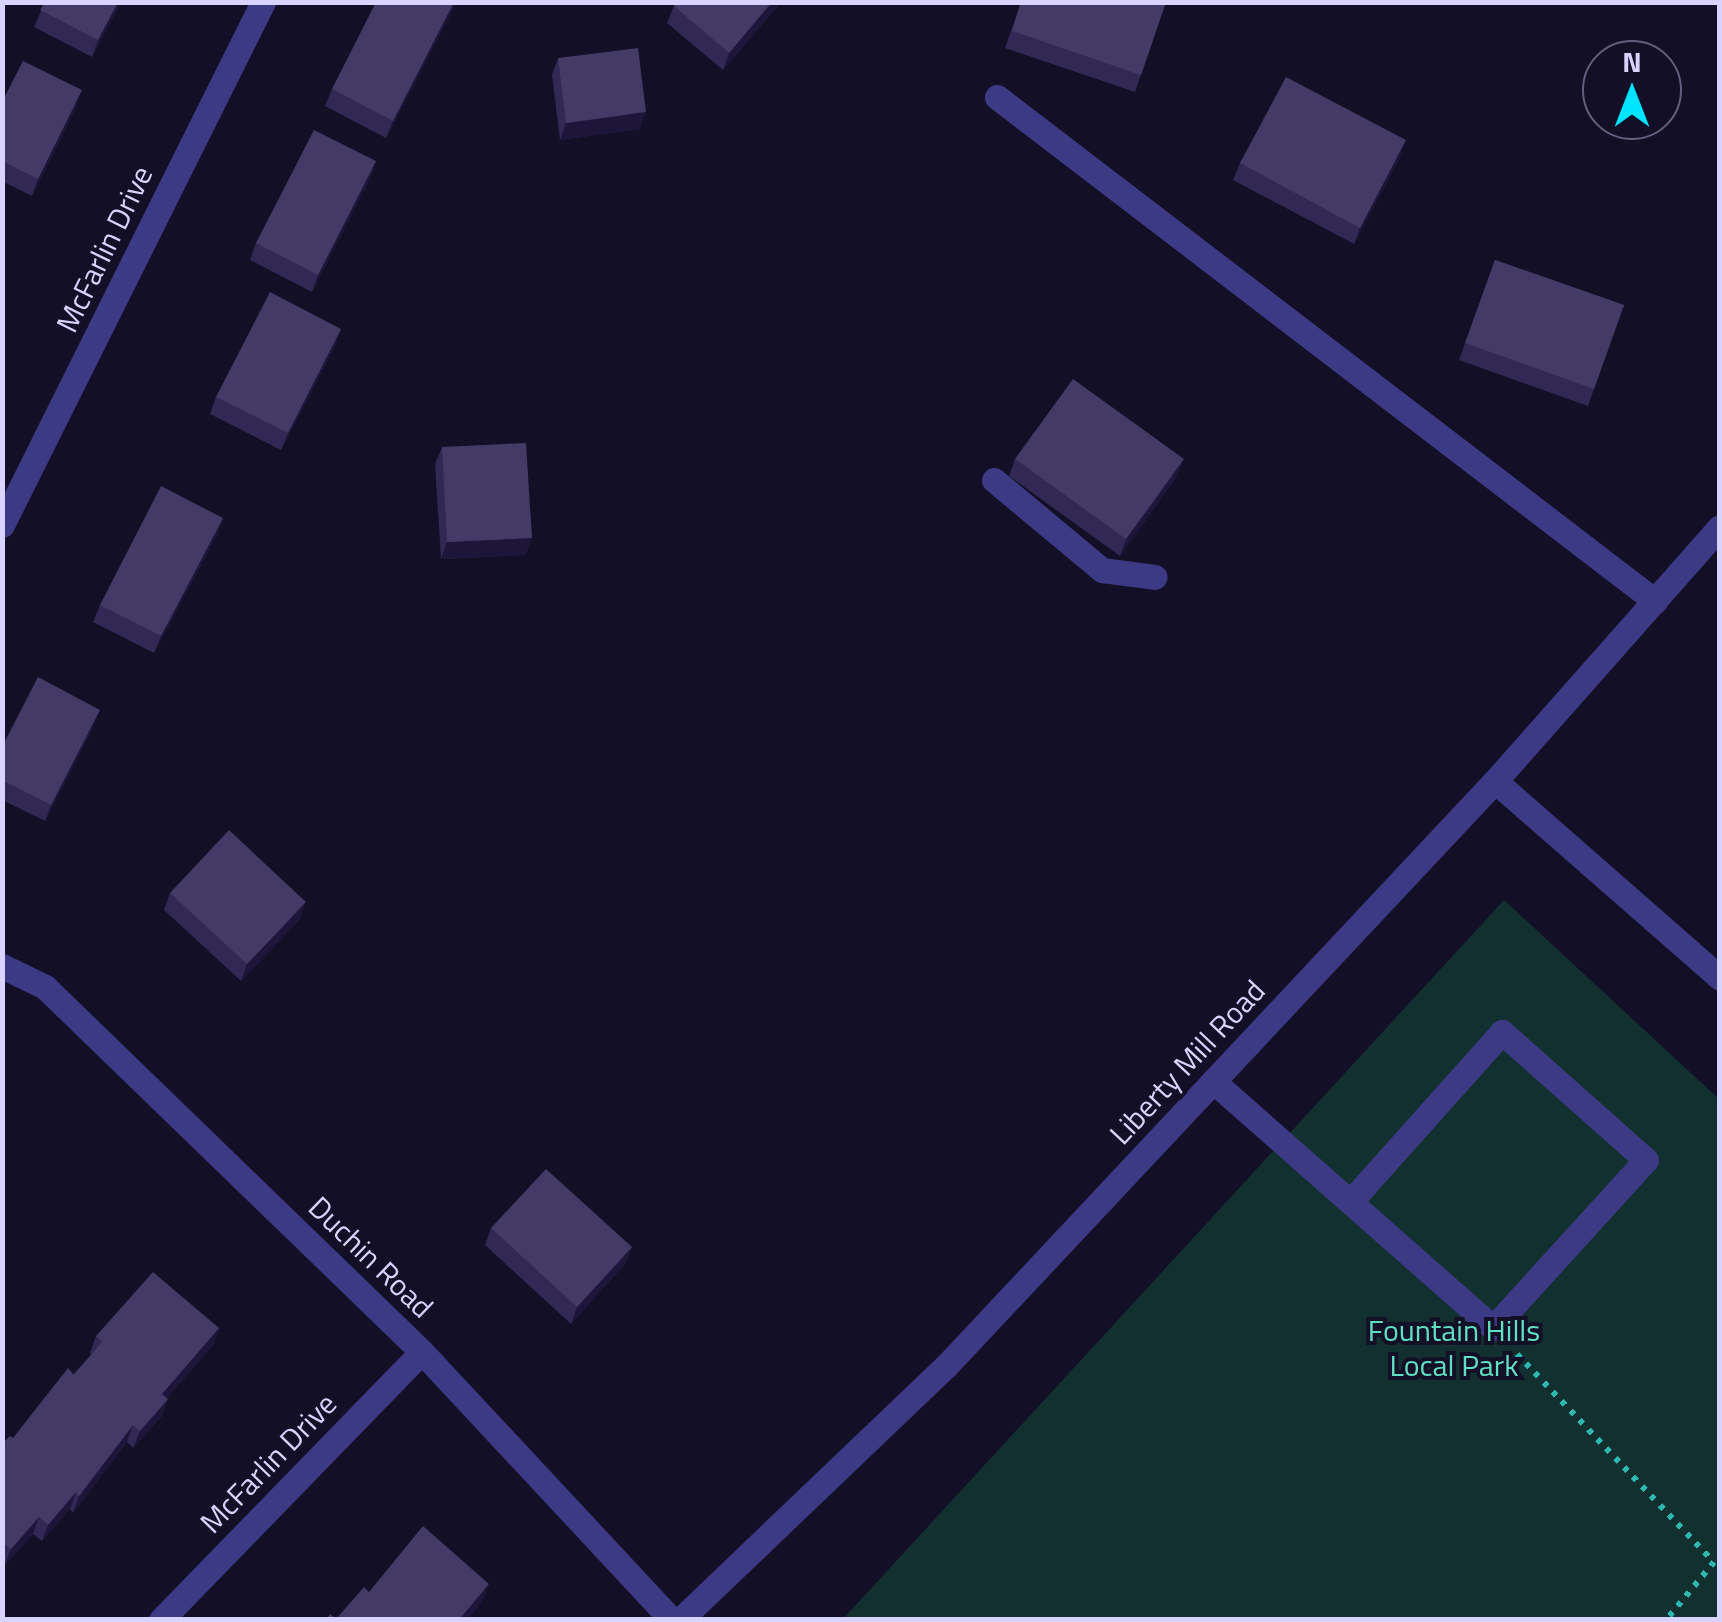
<!DOCTYPE html>
<style>
body{margin:0}
#map{position:relative;width:1722px;height:1622px;overflow:hidden;background:#130f26;font-family:"Titillium Web",sans-serif}
div>[style]{position:absolute}
[style*='--x']{left:calc(var(--x)*1px);top:calc(var(--y)*1px);width:calc(var(--w)*1px);rotate:calc(var(--a)*1deg)}
.green>*{inset:0;background:#12302f}
.path>*{height:6px;margin-top:-3px;transform-origin:0;background:repeating-linear-gradient(90deg,#2fb8b0 0 5px,transparent 0 13px)}
.minor>*{height:25px;margin:-12.5px;padding:0 12.5px;transform-origin:12.5px;border-radius:12.5px;background:#3d3a85}
.wall>*{inset:0;background:#312854}
.shaded-wall>*{inset:0;background:#1d163a}
.building>*{inset:0;background:#433a66}
span{translate:-50% -50%;white-space:nowrap;text-align:center;line-height:1.15;-webkit-text-stroke:8px #130f26;paint-order:stroke}
.street-label{font-size:30px;color:#d9d4ff}
.park-label{font-size:30px;color:#5fe0c0}
.frame{position:absolute;inset:0;border:5px solid #d9d4ff;pointer-events:none}
.north{position:absolute;left:1582px;top:40px;width:100px;height:100px;box-sizing:border-box;background:#130f26;border:2px solid #625e7d;border-radius:50%;rotate:0deg;font-size:28px;font-weight:700;line-height:40px;text-align:center;color:#d9d4ff}
.north::after{content:'';display:block;margin:auto;width:35px;height:45px;background:#00e5ff;clip-path:polygon(50% 0,100% 100%,50% 72%,0 100%)}
</style>
<div id="map">
<div class="green">
<div style="clip-path:polygon(1504px 900px,1719px 1099px,1719px 1619px,842px 1620px)"></div>
</div>
<div class="path">
<div style="--x:1517;--y:1354;--w:286;--a:46.6"></div>
<div style="--x:1714;--y:1562;--w:75;--a:129.6"></div>
</div>
<div class="minor">
<div style="--x:997;--y:97;--w:829;--a:37.45"></div>
<div style="--x:994;--y:480;--w:141;--a:39.8"></div>
<div style="--x:1102;--y:570;--w:53;--a:7.5"></div>
<div style="--x:2;--y:525;--w:585;--a:-63.48"></div>
<div style="--x:1495;--y:781;--w:299;--a:41.2"></div>
<div style="--x:2;--y:966;--w:48;--a:26"></div>
<div style="--x:45;--y:987;--w:525;--a:44.07"></div>
<div style="--x:422;--y:1352;--w:367;--a:47"></div>
<div style="--x:1213;--y:1081;--w:373;--a:41.4"></div>
<div style="--x:1493;--y:1328;--w:227;--a:-47.7"></div>
<div style="--x:1646;--y:1160;--w:193;--a:-138.4"></div>
<div style="--x:1502;--y:1032;--w:228;--a:131.8"></div>
<div style="--x:161;--y:1620;--w:374;--a:-45.8"></div>
<div style="--x:680;--y:1620;--w:368;--a:-43.7"></div>
<div style="--x:946;--y:1366;--w:802;--a:-46.82"></div>
<div style="--x:1495;--y:781;--w:339;--a:-48.5"></div>
</div>
<div class="wall">
<div style="clip-path:polygon(45px 2px,121px 2px,92px 57px,34px 27px)"></div>
<div style="clip-path:polygon(455px 2px,451px 13px,386px 138px,325px 106px,332px 89px)"></div>
<div style="clip-path:polygon(677px 2px,781px 2px,723px 70px,667px 23px,674px 6px)"></div>
<div style="clip-path:polygon(1021px 2px,1166px 2px,1135px 92px,1005px 48px)"></div>
<div style="clip-path:polygon(558px 58px,640px 129px,560px 140px,552px 75px)"></div>
<div style="clip-path:polygon(2px 102px,76px 107px,32px 196px,2px 181px)"></div>
<div style="clip-path:polygon(1400px 157px,1354px 244px,1233px 180px,1240px 163px)"></div>
<div style="clip-path:polygon(376px 161px,370px 178px,312px 292px,250px 260px,256px 243px)"></div>
<div style="clip-path:polygon(1495px 260px,1624px 305px,1588px 406px,1459px 360px)"></div>
<div style="clip-path:polygon(341px 329px,335px 346px,281px 450px,210px 414px,216px 397px)"></div>
<div style="clip-path:polygon(442px 447px,526px 555px,441px 559px,435px 464px)"></div>
<div style="clip-path:polygon(1015px 459px,1178px 475px,1120px 556px,1009px 476px)"></div>
<div style="clip-path:polygon(223px 518px,217px 535px,154px 653px,93px 622px,100px 605px)"></div>
<div style="clip-path:polygon(94px 726px,45px 821px,2px 800px,2px 747px)"></div>
<div style="clip-path:polygon(170px 893px,300px 919px,241px 981px,164px 910px)"></div>
<div style="clip-path:polygon(491px 1228px,632px 1247px,625px 1264px,571px 1324px,485px 1245px)"></div>
<div style="clip-path:polygon(219px 1328px,213px 1345px,167px 1398px,162px 1416px,133px 1448px,127px 1442px,73px 1513px,70px 1509px,42px 1541px,33px 1534px,4px 1566px,2px 1564px,2px 1444px,13px 1438px,91px 1355px,90px 1353px,96px 1336px)"></div>
</div>
<div class="shaded-wall">
<div style="clip-path:polygon(118px 2px,121px 2px,92px 57px,98px 40px)"></div>
<div style="clip-path:polygon(454px 2px,451px 13px,386px 138px,393px 121px)"></div>
<div style="clip-path:polygon(772px 2px,781px 2px,723px 70px,729px 53px)"></div>
<div style="clip-path:polygon(82px 90px,76px 107px,32px 196px,38px 179px)"></div>
<div style="clip-path:polygon(646px 112px,640px 129px,560px 140px,566px 123px)"></div>
<div style="clip-path:polygon(1406px 140px,1400px 157px,1354px 244px,1360px 228px)"></div>
<div style="clip-path:polygon(376px 161px,370px 178px,312px 292px,318px 275px)"></div>
<div style="clip-path:polygon(341px 329px,335px 346px,281px 450px,288px 433px)"></div>
<div style="clip-path:polygon(1184px 459px,1178px 475px,1120px 556px,1126px 539px)"></div>
<div style="clip-path:polygon(223px 518px,217px 535px,154px 653px,161px 636px)"></div>
<div style="clip-path:polygon(532px 538px,526px 555px,441px 559px,447px 542px)"></div>
<div style="clip-path:polygon(100px 710px,94px 726px,45px 821px,51px 805px)"></div>
<div style="clip-path:polygon(306px 902px,300px 919px,241px 981px,247px 964px)"></div>
<div style="clip-path:polygon(632px 1247px,625px 1264px,571px 1324px,577px 1307px)"></div>
<div style="clip-path:polygon(219px 1328px,213px 1345px,156px 1411px,162px 1394px)"></div>
<div style="clip-path:polygon(168px 1399px,162px 1416px,133px 1448px,140px 1431px)"></div>
<div style="clip-path:polygon(133px 1425px,127px 1442px,73px 1513px,79px 1496px)"></div>
<div style="clip-path:polygon(76px 1492px,70px 1509px,42px 1541px,48px 1525px)"></div>
<div style="clip-path:polygon(39px 1517px,33px 1534px,4px 1566px,11px 1549px)"></div>
<div style="clip-path:polygon(489px 1584px,483px 1601px,467px 1620px,459px 1620px)"></div>
</div>
<div class="building">
<div style="clip-path:polygon(45px 2px,118px 2px,98px 40px,40px 10px)"></div>
<div style="clip-path:polygon(376px 2px,454px 2px,393px 121px,332px 89px)"></div>
<div style="clip-path:polygon(677px 2px,772px 2px,729px 53px,674px 6px)"></div>
<div style="clip-path:polygon(1021px 2px,1166px 2px,1141px 75px,1012px 31px)"></div>
<div style="clip-path:polygon(638px 48px,646px 112px,566px 123px,558px 58px)"></div>
<div style="clip-path:polygon(23px 61px,82px 90px,38px 179px,2px 161px,2px 102px)"></div>
<div style="clip-path:polygon(1286px 77px,1406px 140px,1360px 228px,1240px 163px)"></div>
<div style="clip-path:polygon(314px 130px,376px 161px,318px 275px,256px 243px)"></div>
<div style="clip-path:polygon(1495px 260px,1624px 305px,1594px 389px,1465px 343px)"></div>
<div style="clip-path:polygon(270px 292px,341px 329px,288px 433px,216px 397px)"></div>
<div style="clip-path:polygon(1073px 379px,1184px 459px,1126px 539px,1015px 459px)"></div>
<div style="clip-path:polygon(526px 443px,532px 538px,447px 542px,442px 447px)"></div>
<div style="clip-path:polygon(161px 486px,223px 518px,161px 636px,100px 605px)"></div>
<div style="clip-path:polygon(38px 677px,100px 710px,51px 805px,2px 780px,2px 747px)"></div>
<div style="clip-path:polygon(229px 830px,306px 902px,247px 964px,170px 893px)"></div>
<div style="clip-path:polygon(546px 1169px,632px 1247px,577px 1307px,491px 1228px)"></div>
<div style="clip-path:polygon(153px 1272px,219px 1328px,162px 1394px,168px 1399px,140px 1431px,133px 1425px,79px 1496px,76px 1492px,48px 1525px,39px 1517px,11px 1549px,2px 1542px,2px 1444px,10px 1436px,13px 1438px,68px 1368px,74px 1375px,102px 1342px,96px 1336px)"></div>
<div style="clip-path:polygon(423px 1526px,489px 1584px,459px 1620px,326px 1620px,330px 1614px,336px 1619px,364px 1587px,369px 1592px)"></div>
</div>
<div class="street-label">
<span style="left:104px;top:249px;rotate:-64deg">McFarlin Drive</span>
<span style="left:1187px;top:1062px;rotate:-47deg">Liberty Mill Road</span>
<span style="left:371px;top:1257px;rotate:44deg">Duchin Road</span>
<span style="left:268px;top:1463px;rotate:-46deg">McFarlin Drive</span>
</div>
<div class="park-label">
<span style="left:1454px;top:1347px">Fountain Hills<br>Local Park</span>
</div>
<div class="frame"></div>
<div class="north">N</div>
</div>
